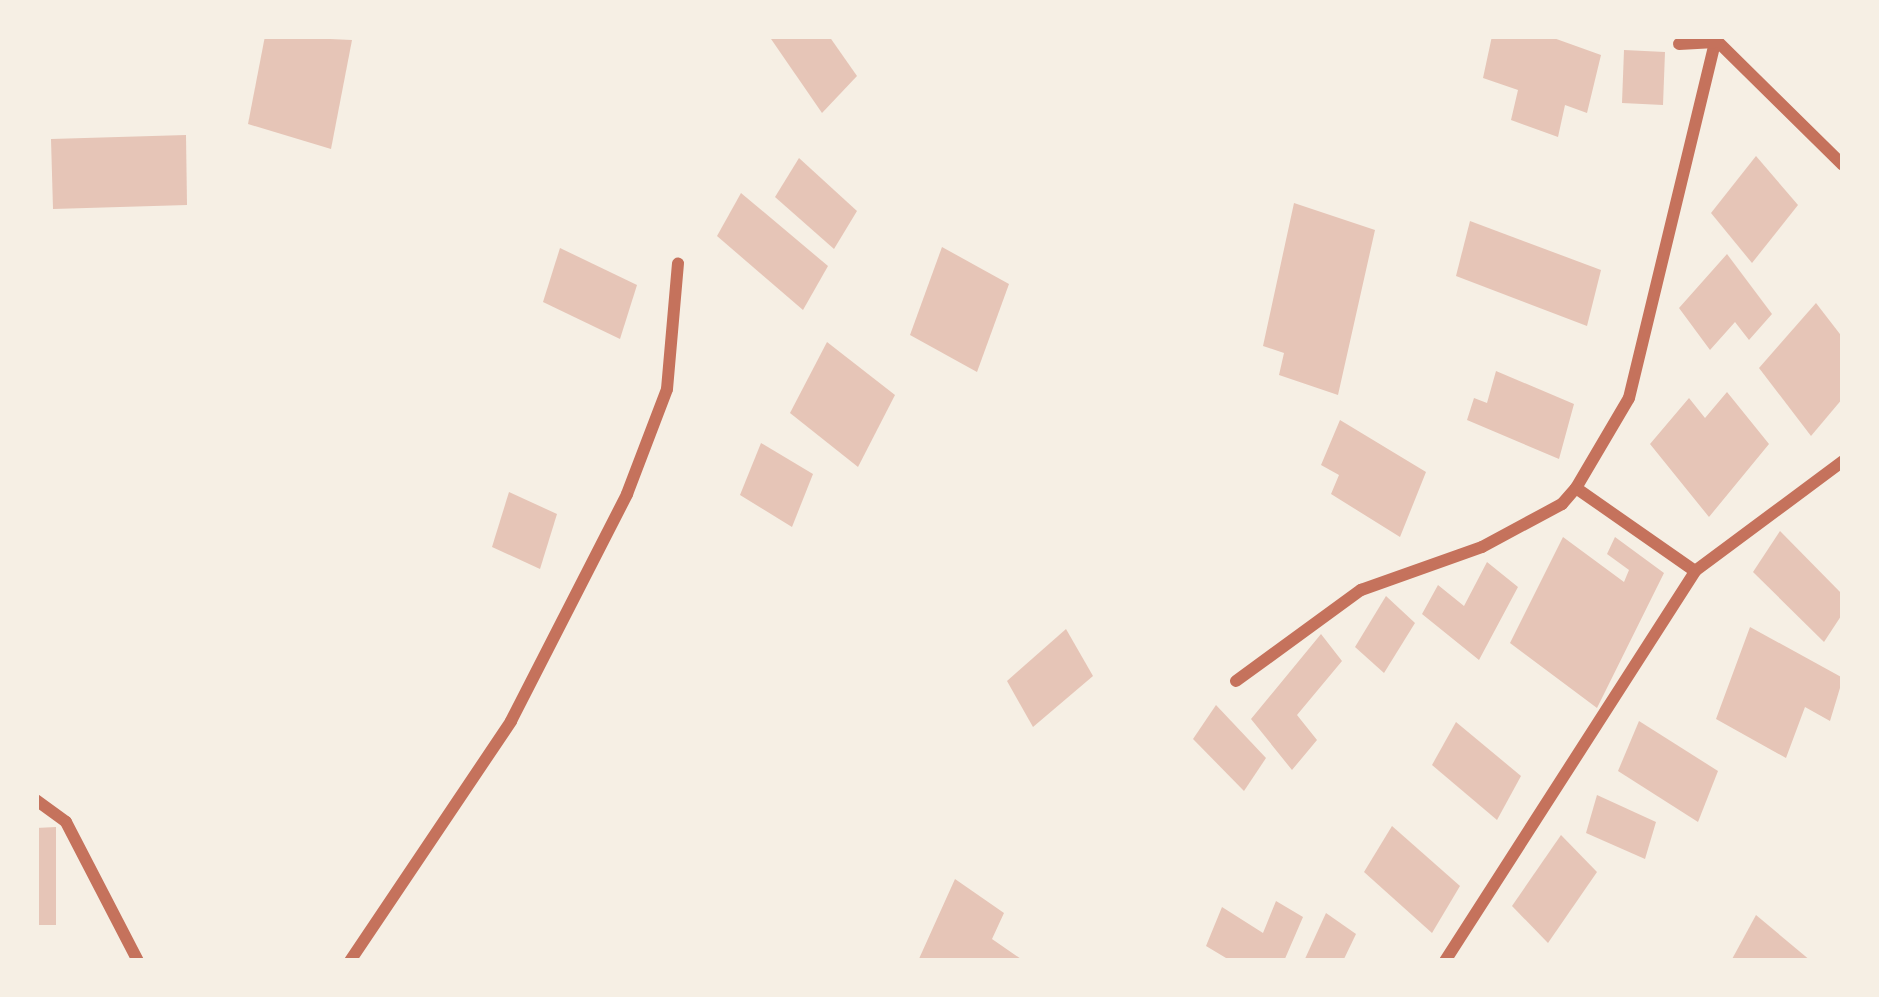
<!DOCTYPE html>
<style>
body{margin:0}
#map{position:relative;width:1879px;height:997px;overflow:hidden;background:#f6efe4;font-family:Karla,sans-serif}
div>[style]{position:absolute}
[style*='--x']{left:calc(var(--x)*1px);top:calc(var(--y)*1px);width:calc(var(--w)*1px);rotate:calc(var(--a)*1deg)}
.building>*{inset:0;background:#e6c5b7}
.minor>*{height:12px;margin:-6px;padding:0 6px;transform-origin:6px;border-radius:6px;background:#c5725c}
span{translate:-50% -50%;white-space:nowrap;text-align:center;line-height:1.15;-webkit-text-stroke:10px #f6efe4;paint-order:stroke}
.frame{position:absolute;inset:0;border:39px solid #f6efe4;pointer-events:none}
</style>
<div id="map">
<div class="building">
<div style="clip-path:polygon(265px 36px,352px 40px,331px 149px,248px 124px)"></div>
<div style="clip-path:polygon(769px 36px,829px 36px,857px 76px,822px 113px)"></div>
<div style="clip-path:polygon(1492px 36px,1548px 36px,1601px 55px,1587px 113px,1565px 105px,1558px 137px,1511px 120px,1518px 90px,1483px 78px)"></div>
<div style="clip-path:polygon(1624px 50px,1665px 52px,1663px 105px,1622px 103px)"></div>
<div style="clip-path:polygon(186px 135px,187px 205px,53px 209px,51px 139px)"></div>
<div style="clip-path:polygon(1756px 156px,1798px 205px,1752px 263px,1711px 213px)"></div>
<div style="clip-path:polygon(799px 158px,857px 211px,834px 249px,775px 197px)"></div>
<div style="clip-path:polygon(741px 193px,828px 266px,803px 310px,717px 236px)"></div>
<div style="clip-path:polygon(1294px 203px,1375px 230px,1338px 395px,1279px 375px,1284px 353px,1263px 346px)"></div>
<div style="clip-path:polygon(1470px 221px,1601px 270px,1587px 326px,1456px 276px)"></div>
<div style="clip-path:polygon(942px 247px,1009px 284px,977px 372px,910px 335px)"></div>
<div style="clip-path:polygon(560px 248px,637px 285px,620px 339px,543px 302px)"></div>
<div style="clip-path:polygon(1727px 254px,1772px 314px,1749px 340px,1735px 322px,1710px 350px,1679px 308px)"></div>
<div style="clip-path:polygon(1816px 303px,1843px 338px,1843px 398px,1811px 436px,1759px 368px)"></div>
<div style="clip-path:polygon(827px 342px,895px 395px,858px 467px,790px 413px)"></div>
<div style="clip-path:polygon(1496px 371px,1574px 404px,1559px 459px,1467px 420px,1474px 398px,1487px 403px)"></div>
<div style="clip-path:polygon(1727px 392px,1769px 444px,1709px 517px,1650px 444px,1689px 398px,1705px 418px)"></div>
<div style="clip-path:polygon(1340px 420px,1426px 472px,1400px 537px,1331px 494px,1339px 475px,1321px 465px)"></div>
<div style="clip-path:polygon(761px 443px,813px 474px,792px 527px,740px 495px)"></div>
<div style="clip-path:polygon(509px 492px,557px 514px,540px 569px,492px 547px)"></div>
<div style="clip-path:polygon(1780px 531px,1843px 595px,1843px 613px,1824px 642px,1753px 572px)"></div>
<div style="clip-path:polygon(1563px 537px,1624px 582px,1629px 570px,1607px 554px,1615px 537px,1664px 573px,1597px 708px,1510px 643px)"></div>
<div style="clip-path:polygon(1487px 562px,1518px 587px,1479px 660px,1422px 614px,1438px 585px,1464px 606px)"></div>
<div style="clip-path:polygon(1386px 596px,1415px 623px,1384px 673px,1355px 647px)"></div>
<div style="clip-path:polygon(1750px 627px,1843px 678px,1830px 721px,1805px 707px,1786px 758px,1716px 719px)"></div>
<div style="clip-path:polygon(1066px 629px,1093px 676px,1033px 727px,1007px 681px)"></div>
<div style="clip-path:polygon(1321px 634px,1342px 661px,1297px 715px,1317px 740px,1292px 770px,1251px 719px)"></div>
<div style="clip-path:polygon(1216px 705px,1266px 758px,1244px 791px,1193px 739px)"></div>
<div style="clip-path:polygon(1639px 721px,1718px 771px,1698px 822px,1618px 771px)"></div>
<div style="clip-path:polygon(1456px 722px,1521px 776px,1497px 820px,1432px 765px)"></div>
<div style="clip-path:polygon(1597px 795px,1656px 822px,1645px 859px,1586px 833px)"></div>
<div style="clip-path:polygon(1392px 826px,1460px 886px,1432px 933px,1364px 872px)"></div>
<div style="clip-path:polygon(56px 827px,56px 925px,36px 925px,36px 828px)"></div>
<div style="clip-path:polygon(1561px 835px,1597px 872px,1548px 943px,1512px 906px)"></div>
<div style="clip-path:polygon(955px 879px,1004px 913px,992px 939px,1024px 961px,918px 961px)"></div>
<div style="clip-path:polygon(1276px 901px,1303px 917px,1284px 961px,1231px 961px,1206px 946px,1222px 907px,1263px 933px)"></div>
<div style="clip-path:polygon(1326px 913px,1356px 934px,1343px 961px,1304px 961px)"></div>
<div style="clip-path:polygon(1756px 915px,1811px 961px,1731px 961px)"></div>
</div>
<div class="minor">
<div style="--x:1713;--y:37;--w:182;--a:44.6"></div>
<div style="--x:1576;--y:488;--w:145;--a:34.9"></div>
<div style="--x:1236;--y:681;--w:155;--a:-36.1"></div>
<div style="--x:1361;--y:590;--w:128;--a:-19.6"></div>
<div style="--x:1482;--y:547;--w:91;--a:-28.3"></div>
<div style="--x:1562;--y:504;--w:21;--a:-49"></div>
<div style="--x:1576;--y:488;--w:104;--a:-59.5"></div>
<div style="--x:1629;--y:398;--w:366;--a:-76.4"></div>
<div style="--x:1715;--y:42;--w:36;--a:177"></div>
<div style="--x:36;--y:800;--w:37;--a:36"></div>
<div style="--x:66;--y:822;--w:157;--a:62.6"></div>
<div style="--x:350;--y:961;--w:289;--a:-56.1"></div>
<div style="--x:511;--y:721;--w:255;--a:-62.9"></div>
<div style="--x:627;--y:494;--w:112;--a:-69.1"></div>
<div style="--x:667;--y:389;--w:126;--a:-85"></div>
<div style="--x:1445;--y:961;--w:463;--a:-57.3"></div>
<div style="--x:1695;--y:571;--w:184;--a:-36.6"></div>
</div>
<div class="frame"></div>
</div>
